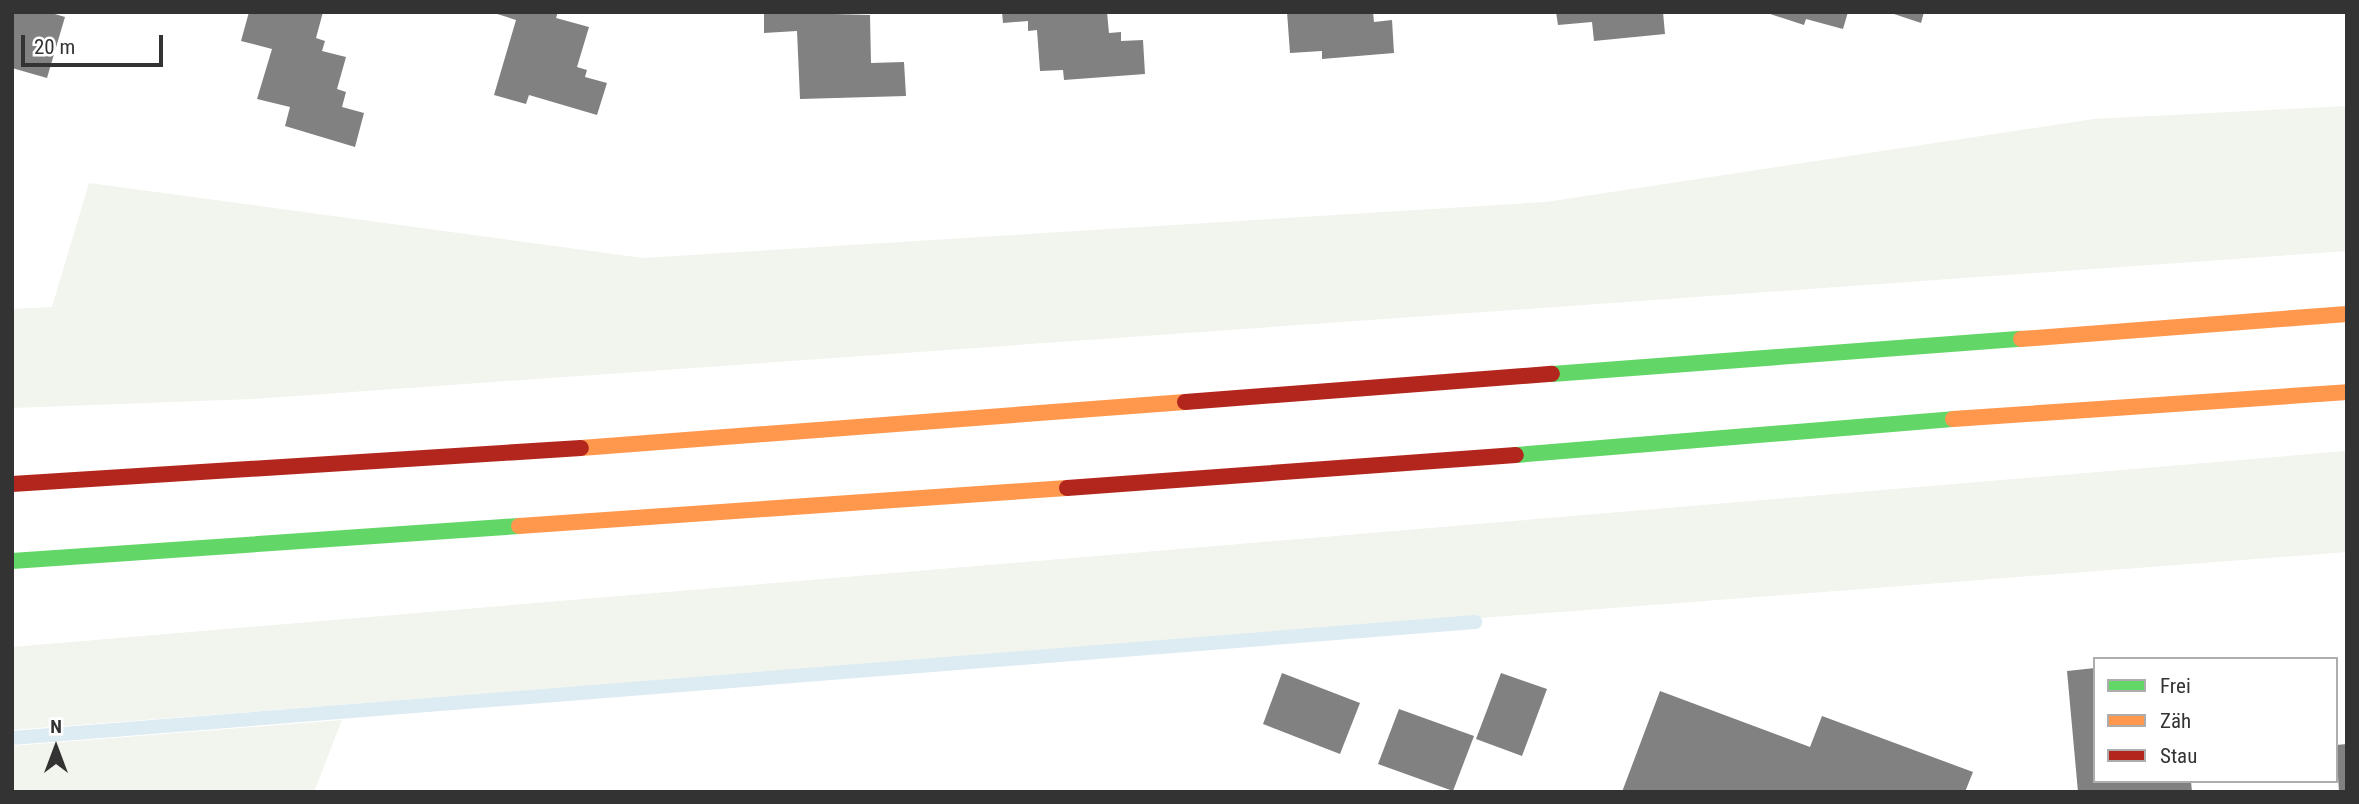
<!DOCTYPE html>
<meta charset="utf-8">
<style>
body{margin:0}
#map{position:relative;width:2359px;height:804px;overflow:hidden;background:#fff;font-family:"Roboto Condensed",sans-serif}
div>[style]{position:absolute}
[style*='--x']{left:calc(var(--x)*1px);top:calc(var(--y)*1px);width:calc(var(--w)*1px);rotate:calc(var(--a)*1deg)}
.green>*{inset:0;background:#f1f5ed}
.stream>*{height:14px;margin:-7px;padding:0 7px;transform-origin:7px;border-radius:7px;background:#ddebf3}
.building>*{inset:0;background:#818181}
.fast>*{height:16px;margin:-8px;padding:0 8px;transform-origin:8px;border-radius:8px;background:#63d668}
.slow>*{height:16px;margin:-8px;padding:0 8px;transform-origin:8px;border-radius:8px;background:#ff974d}
.jam>*{height:16px;margin:-8px;padding:0 8px;transform-origin:8px;border-radius:8px;background:#b3261e}
span{translate:-50% -50%;white-space:nowrap;text-align:center;line-height:1.15;-webkit-text-stroke:7px #fff;paint-order:stroke}
.frame{position:absolute;inset:0;border:14px solid #333;pointer-events:none}
.legend{position:absolute;left:2093px;top:657px;width:245px;height:126px;box-sizing:border-box;background:#fff;border:2px solid #adadad;margin:0;padding:9px 12px;list-style:none;font-size:21px;color:#333}
.legend li{display:flex;align-items:center;gap:14px;height:35px}
.legend b{width:35px;border:2px solid #adadad}
.north{position:absolute;left:21px;top:713px;width:70px;height:70px;-webkit-text-stroke:5px #fff;paint-order:stroke;rotate:0deg;font-size:19px;font-weight:700;line-height:28px;text-align:center;color:#333}
.north::after{content:'';display:block;margin:auto;width:24px;height:32px;background:#333;clip-path:polygon(50% 0,100% 100%,50% 72%,0 100%)}
.scale{position:absolute;left:21px;top:35px;width:142px;height:32px;box-sizing:border-box;border:4px solid #333;border-top:0;padding-left:9px;font-size:21px;line-height:24px;white-space:nowrap;color:#333;-webkit-text-stroke:5px #fff;paint-order:stroke}
</style>
<div id="map">
<div class="green">
<div style="clip-path:polygon(2347px 106px,2347px 251px,253px 399px,12px 408px,12px 309px,52px 307px,89px 183px,643px 258px,1546px 202px,2094px 119px)"></div>
<div style="clip-path:polygon(2347px 451px,2347px 552px,12px 730px,12px 647px)"></div>
<div style="clip-path:polygon(342px 720px,314px 792px,12px 792px,12px 746px)"></div>
</div>
<div class="stream">
<div style="--x:12;--y:738;--w:1468;--a:-4.53"></div>
</div>
<div class="building">
<div style="clip-path:polygon(12px 12px,48px 12px,65px 17px,47px 78px,12px 68px)"></div>
<div style="clip-path:polygon(249px 12px,323px 12px,316px 38px,325px 41px,322px 51px,346px 57px,337px 89px,346px 92px,342px 107px,364px 113px,355px 147px,285px 126px,290px 107px,257px 99px,272px 49px,241px 41px)"></div>
<div style="clip-path:polygon(491px 12px,558px 12px,556px 18px,589px 27px,577px 67px,587px 70px,585px 77px,607px 83px,597px 115px,529px 95px,526px 104px,494px 95px,516px 20px)"></div>
<div style="clip-path:polygon(764px 12px,870px 15px,871px 63px,904px 62px,906px 96px,800px 99px,797px 31px,764px 33px)"></div>
<div style="clip-path:polygon(1002px 12px,1107px 12px,1109px 33px,1121px 32px,1121px 41px,1143px 40px,1145px 74px,1064px 80px,1063px 70px,1040px 71px,1037px 30px,1028px 31px,1028px 21px,1003px 23px)"></div>
<div style="clip-path:polygon(1287px 12px,1373px 12px,1374px 22px,1392px 20px,1394px 53px,1322px 59px,1322px 51px,1290px 53px)"></div>
<div style="clip-path:polygon(1556px 12px,1663px 12px,1665px 34px,1594px 41px,1592px 22px,1558px 25px)"></div>
<div style="clip-path:polygon(1764px 12px,1848px 12px,1843px 29px,1806px 19px,1804px 25px)"></div>
<div style="clip-path:polygon(1888px 12px,1924px 12px,1921px 23px)"></div>
<div style="clip-path:polygon(2095px 668px,2095px 781px,2191px 781px,2192px 792px,2078px 792px,2067px 671px)"></div>
<div style="clip-path:polygon(1282px 673px,1360px 703px,1340px 754px,1263px 724px)"></div>
<div style="clip-path:polygon(1501px 673px,1547px 689px,1522px 756px,1476px 739px)"></div>
<div style="clip-path:polygon(1660px 691px,1810px 747px,1822px 716px,1973px 772px,1965px 792px,1622px 792px)"></div>
<div style="clip-path:polygon(1399px 709px,1474px 736px,1453px 791px,1378px 764px)"></div>
<div style="clip-path:polygon(2347px 744px,2347px 792px,2339px 792px,2336px 745px)"></div>
</div>
<div class="fast">
<div style="--x:1552;--y:374;--w:470;--a:-4.3"></div>
<div style="--x:1516;--y:455;--w:438;--a:-4.7"></div>
<div style="--x:12;--y:561;--w:508;--a:-3.95"></div>
</div>
<div class="slow">
<div style="--x:2021;--y:339;--w:327;--a:-4.4"></div>
<div style="--x:1953;--y:419;--w:395;--a:-3.9"></div>
<div style="--x:581;--y:448;--w:606;--a:-4.36"></div>
<div style="--x:519;--y:526;--w:549;--a:-3.97"></div>
</div>
<div class="jam">
<div style="--x:1185;--y:402;--w:368;--a:-4.4"></div>
<div style="--x:12;--y:484;--w:570;--a:-3.62"></div>
<div style="--x:1067;--y:488;--w:450;--a:-4.2"></div>
</div>
<div class="frame"></div>
<ul class="legend">
<li><b style="height:9px;background:#63d668"></b>Frei</li>
<li><b style="height:9px;background:#ff974d"></b>Zäh</li>
<li><b style="height:9px;background:#b3261e"></b>Stau</li>
</ul>
<div class="north">N</div>
<div class="scale">20 m</div>
</div>
